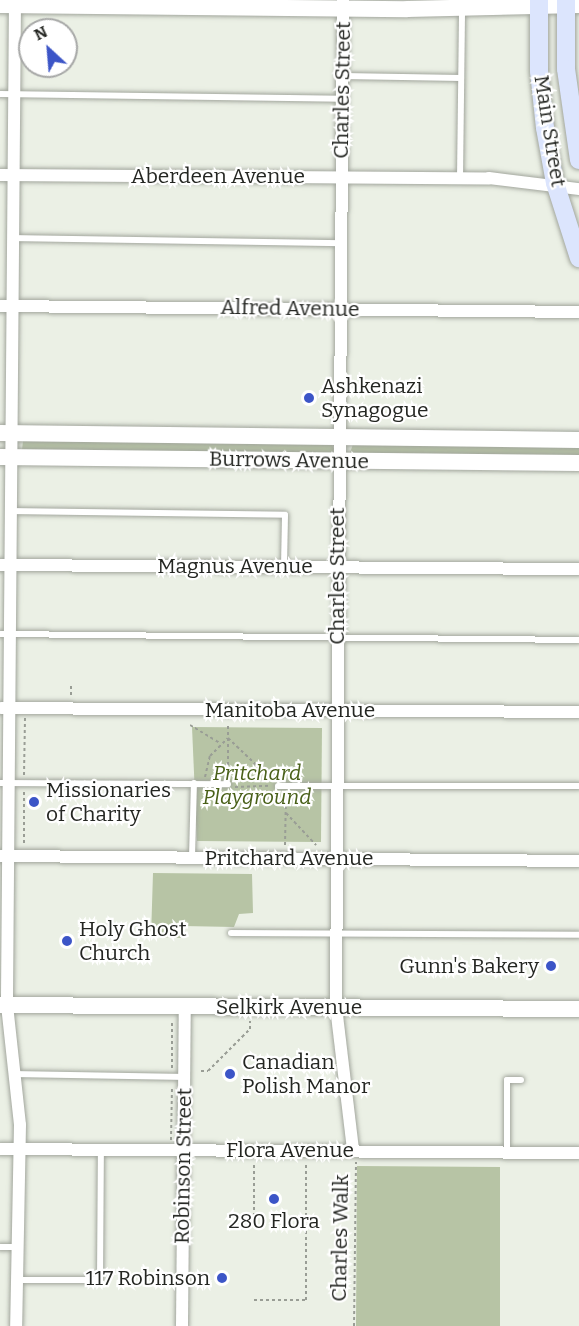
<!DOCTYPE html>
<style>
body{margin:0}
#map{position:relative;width:579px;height:1326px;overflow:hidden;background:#ebf0e5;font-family:Bitter,serif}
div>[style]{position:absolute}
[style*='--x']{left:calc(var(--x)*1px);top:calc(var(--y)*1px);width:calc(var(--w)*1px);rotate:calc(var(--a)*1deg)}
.green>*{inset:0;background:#b7c4a5}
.path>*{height:2px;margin-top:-1px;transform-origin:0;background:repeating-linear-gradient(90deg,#999d95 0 3px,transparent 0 6px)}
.roads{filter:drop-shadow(0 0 2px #a2a69d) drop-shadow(0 0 2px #a2a69d)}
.lane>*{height:6px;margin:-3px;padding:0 3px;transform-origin:3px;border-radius:3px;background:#fff}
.street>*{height:12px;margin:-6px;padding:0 6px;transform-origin:6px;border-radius:6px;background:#fff}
.secondary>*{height:16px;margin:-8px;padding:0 8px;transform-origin:8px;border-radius:8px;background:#fff}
.primary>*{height:18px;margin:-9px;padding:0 9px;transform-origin:9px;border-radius:9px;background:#dce5fd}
.dots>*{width:16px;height:16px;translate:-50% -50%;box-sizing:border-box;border:3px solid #fff;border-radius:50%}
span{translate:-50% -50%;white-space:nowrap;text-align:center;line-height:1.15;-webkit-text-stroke:4.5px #fff;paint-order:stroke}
.street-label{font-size:21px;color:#242622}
.poi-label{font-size:21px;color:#242622}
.left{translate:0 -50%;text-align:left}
.right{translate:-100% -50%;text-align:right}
.park-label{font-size:21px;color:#496019;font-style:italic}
.north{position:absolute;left:18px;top:18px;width:60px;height:60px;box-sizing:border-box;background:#fff;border:2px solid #a7a8a7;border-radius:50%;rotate:334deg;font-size:16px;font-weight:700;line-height:24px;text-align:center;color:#242622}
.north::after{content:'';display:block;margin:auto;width:21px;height:27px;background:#3c55c7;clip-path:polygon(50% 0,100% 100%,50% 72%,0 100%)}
</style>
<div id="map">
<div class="green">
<div style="clip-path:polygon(23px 441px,332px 445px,334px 449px,332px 453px,22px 450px)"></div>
<div style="clip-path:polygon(353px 444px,579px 447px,579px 457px,350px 453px)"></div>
<div style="clip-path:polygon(192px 727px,322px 728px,321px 842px,197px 841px)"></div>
<div style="clip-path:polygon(153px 873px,252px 874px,253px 913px,239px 914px,234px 927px,183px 926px,182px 938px,151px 937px)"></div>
<div style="clip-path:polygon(357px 1166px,500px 1167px,500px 1326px,356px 1326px)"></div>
</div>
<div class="path">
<div style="--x:71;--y:695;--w:12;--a:-90"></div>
<div style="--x:190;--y:725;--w:35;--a:31"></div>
<div style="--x:228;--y:726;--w:51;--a:90"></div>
<div style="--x:24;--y:775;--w:57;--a:-89"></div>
<div style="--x:205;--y:777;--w:22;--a:-77"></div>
<div style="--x:210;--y:756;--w:25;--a:-45"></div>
<div style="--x:228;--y:738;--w:61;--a:43.7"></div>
<div style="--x:235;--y:787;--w:36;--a:-2"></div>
<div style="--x:286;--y:813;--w:44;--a:46.8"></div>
<div style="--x:24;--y:843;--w:53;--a:-90"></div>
<div style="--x:285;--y:845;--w:51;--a:-88.9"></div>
<div style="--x:172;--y:1068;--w:48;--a:-90"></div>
<div style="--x:201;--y:1071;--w:7;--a:0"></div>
<div style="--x:208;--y:1071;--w:59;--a:-45"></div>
<div style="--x:250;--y:1029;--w:8;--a:-90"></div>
<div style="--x:171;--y:1140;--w:54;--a:-88.9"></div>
<div style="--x:254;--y:1165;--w:59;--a:90"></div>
<div style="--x:254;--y:1300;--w:52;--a:0"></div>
<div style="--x:306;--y:1300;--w:135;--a:-90"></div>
<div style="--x:354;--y:1326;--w:164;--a:-89.3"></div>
</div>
<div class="roads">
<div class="lane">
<div style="--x:343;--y:76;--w:118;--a:1"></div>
<div style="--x:0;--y:94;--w:342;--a:0.8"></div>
<div style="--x:460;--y:178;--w:168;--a:-89.3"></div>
<div style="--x:12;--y:238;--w:329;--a:0.9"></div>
<div style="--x:11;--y:511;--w:274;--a:0.8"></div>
<div style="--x:285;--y:515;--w:52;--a:91.1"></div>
<div style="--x:0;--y:634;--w:579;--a:0.59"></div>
<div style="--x:0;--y:783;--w:228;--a:0.3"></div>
<div style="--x:278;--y:786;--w:301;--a:0"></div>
<div style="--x:192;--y:857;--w:74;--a:-88.5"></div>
<div style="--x:231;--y:933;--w:348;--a:0.3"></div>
<div style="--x:15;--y:1074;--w:169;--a:1"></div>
<div style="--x:507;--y:1152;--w:72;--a:-90"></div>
<div style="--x:507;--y:1080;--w:14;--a:0"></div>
<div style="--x:0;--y:1247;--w:18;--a:0"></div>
<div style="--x:17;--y:1280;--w:83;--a:0"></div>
<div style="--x:100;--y:1280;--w:131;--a:-89.6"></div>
</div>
<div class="street">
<div style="--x:15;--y:0;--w:1005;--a:90.46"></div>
<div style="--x:7;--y:1005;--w:121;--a:83.8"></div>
<div style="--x:20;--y:1125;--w:201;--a:91.1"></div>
<div style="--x:343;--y:0;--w:1007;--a:90.4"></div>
<div style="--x:336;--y:1007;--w:144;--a:83.2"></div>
<div style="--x:0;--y:175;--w:489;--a:0.4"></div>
<div style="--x:489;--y:178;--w:91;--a:7"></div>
<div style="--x:0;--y:306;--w:579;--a:0.59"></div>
<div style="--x:0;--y:565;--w:579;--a:0.4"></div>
<div style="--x:1;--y:708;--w:578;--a:0.4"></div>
<div style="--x:0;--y:856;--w:579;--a:0.49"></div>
<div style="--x:0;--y:1149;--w:579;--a:0.4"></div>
<div style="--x:182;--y:1326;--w:320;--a:-89.5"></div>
</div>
<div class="secondary">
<div style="--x:0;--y:5;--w:407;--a:0.6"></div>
<div style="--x:407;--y:9;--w:172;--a:-1.3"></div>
<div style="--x:0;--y:433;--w:579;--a:0.69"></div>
<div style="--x:0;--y:457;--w:579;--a:0.59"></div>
<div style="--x:0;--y:1005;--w:579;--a:0.4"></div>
</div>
<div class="primary">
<div style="--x:539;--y:0;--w:71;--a:90"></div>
<div style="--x:539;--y:71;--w:57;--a:84"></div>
<div style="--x:545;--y:128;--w:56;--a:79.7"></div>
<div style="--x:555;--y:183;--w:79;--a:72.3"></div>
<div style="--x:566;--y:0;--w:69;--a:90"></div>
<div style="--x:566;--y:69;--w:92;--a:81.9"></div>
</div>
</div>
<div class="dots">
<div style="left:309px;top:398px;background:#3c55c7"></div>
<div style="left:34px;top:802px;background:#3c55c7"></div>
<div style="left:67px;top:941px;background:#3c55c7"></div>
<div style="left:551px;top:966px;background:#3c55c7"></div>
<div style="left:230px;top:1074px;background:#3c55c7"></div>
<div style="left:274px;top:1199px;background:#3c55c7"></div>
<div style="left:222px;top:1278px;background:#3c55c7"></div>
</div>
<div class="street-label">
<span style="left:342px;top:90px;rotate:-89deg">Charles Street</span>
<span style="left:550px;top:131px;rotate:81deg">Main Street</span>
<span style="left:218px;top:176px">Aberdeen Avenue</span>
<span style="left:290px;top:308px;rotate:1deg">Alfred Avenue</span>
<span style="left:289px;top:460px;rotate:1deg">Burrows Avenue</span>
<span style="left:235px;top:566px">Magnus Avenue</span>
<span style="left:337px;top:576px;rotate:-90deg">Charles Street</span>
<span style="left:290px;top:710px">Manitoba Avenue</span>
<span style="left:289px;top:858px">Pritchard Avenue</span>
<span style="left:289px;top:1007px">Selkirk Avenue</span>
<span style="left:290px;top:1150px">Flora Avenue</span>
<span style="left:183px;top:1166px;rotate:-89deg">Robinson Street</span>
<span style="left:340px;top:1238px;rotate:-89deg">Charles Walk</span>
</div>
<div class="poi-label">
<span class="left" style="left:321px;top:398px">Ashkenazi<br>Synagogue</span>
<span class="left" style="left:46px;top:802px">Missionaries<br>of Charity</span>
<span class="left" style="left:79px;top:941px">Holy Ghost<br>Church</span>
<span class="right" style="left:539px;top:966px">Gunn's Bakery</span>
<span class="left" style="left:242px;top:1074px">Canadian<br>Polish Manor</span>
<span style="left:274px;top:1221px">280 Flora</span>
<span class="right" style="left:210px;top:1278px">117 Robinson</span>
</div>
<div class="park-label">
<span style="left:257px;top:785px">Pritchard<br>Playground</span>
</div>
<div class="north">N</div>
</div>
